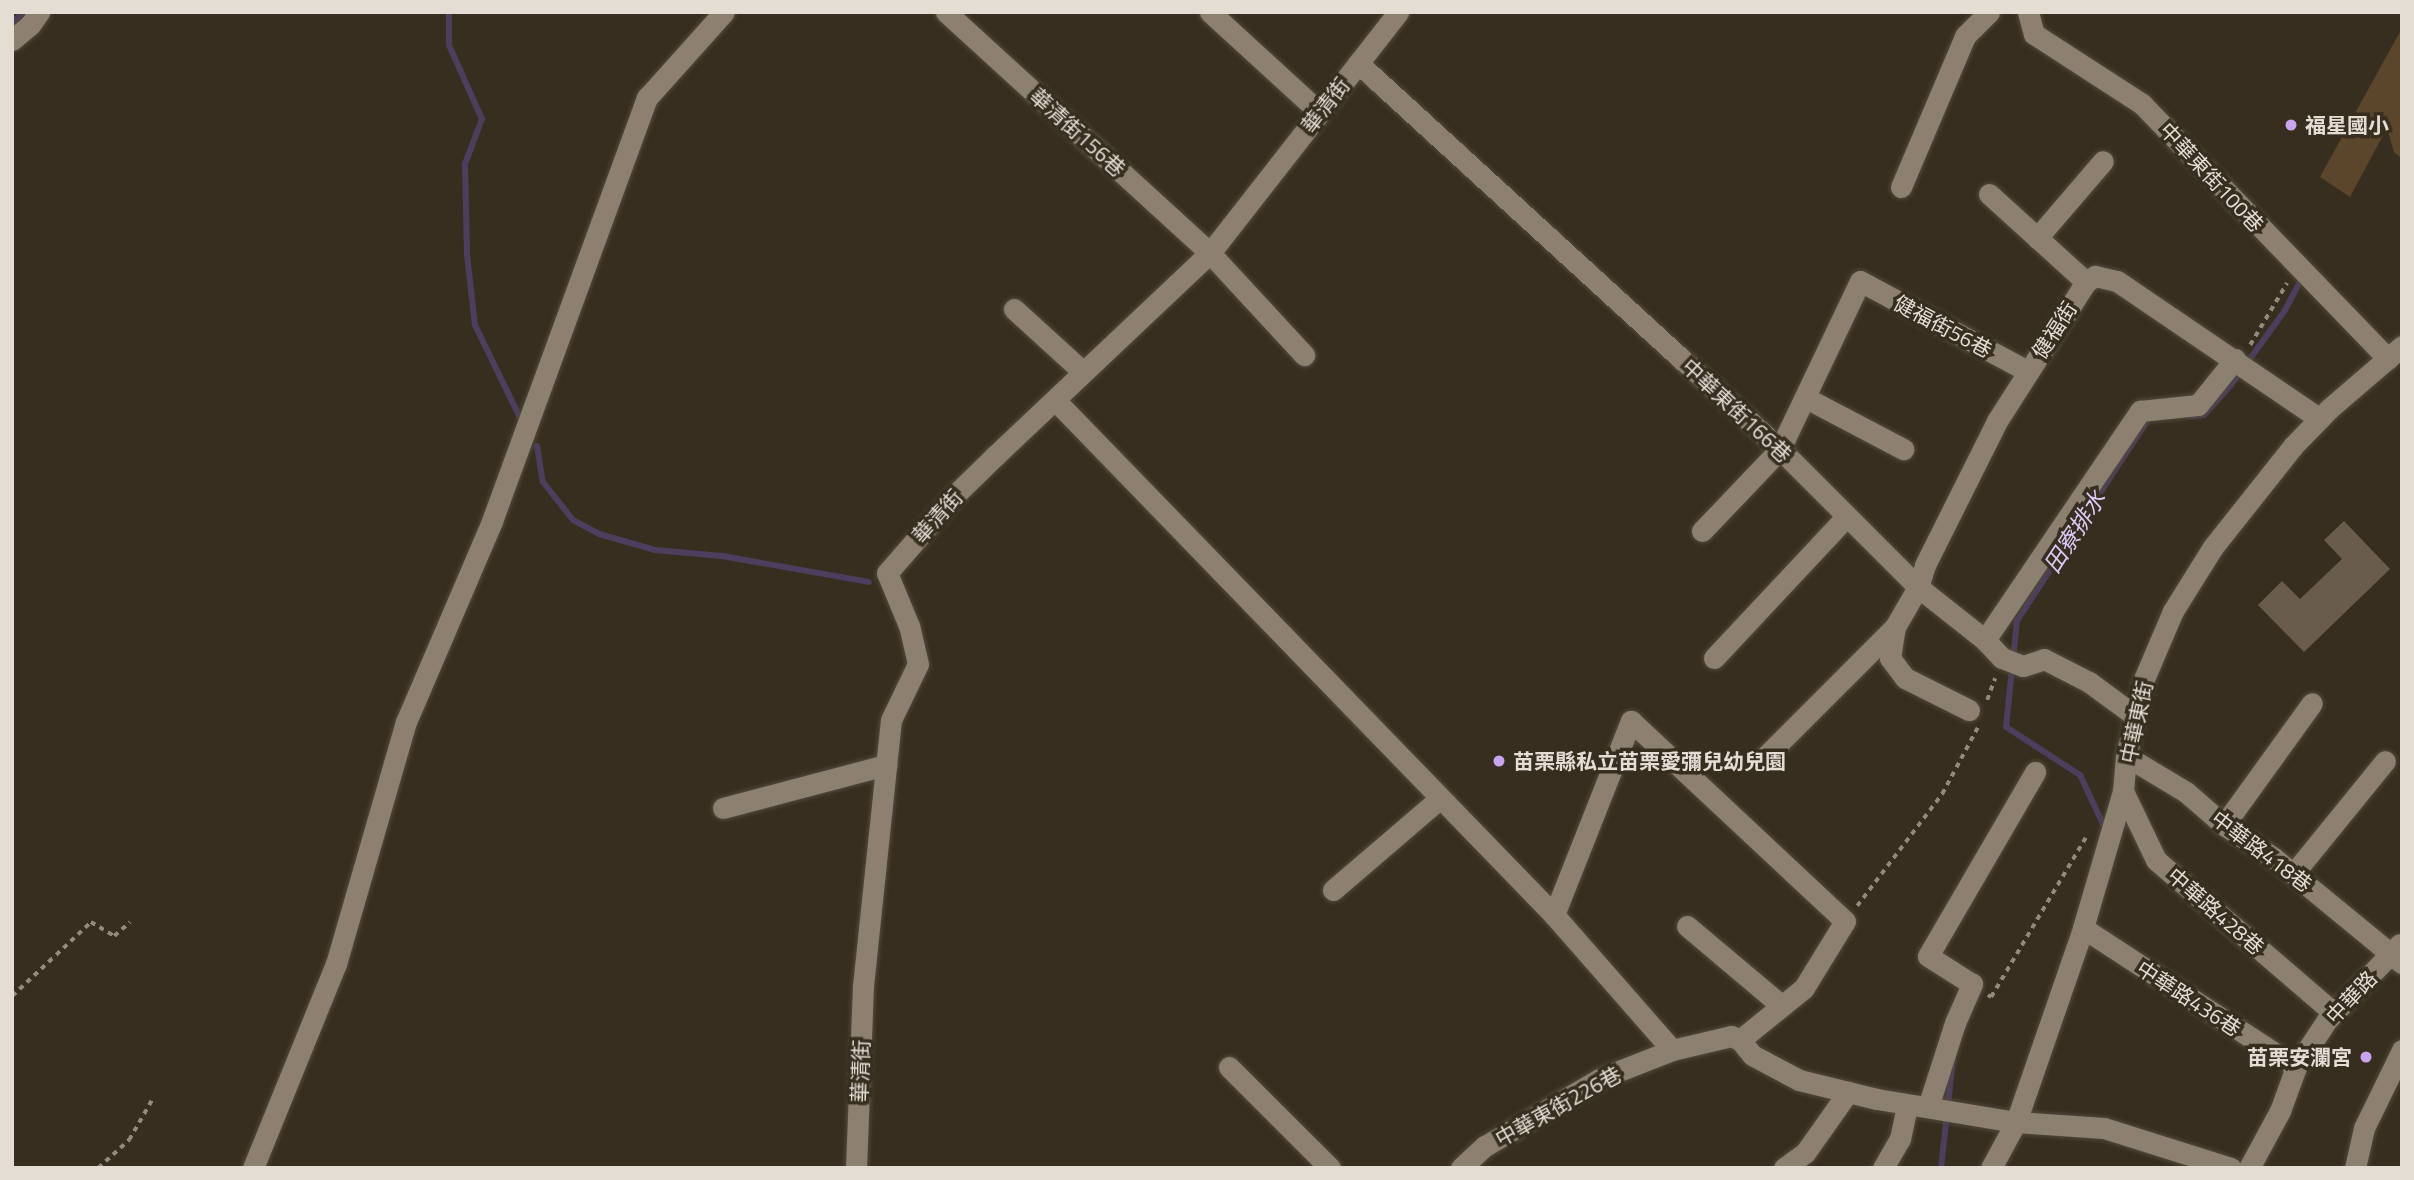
<!DOCTYPE html>
<meta charset="utf-8">
<style>
body{margin:0}
#map{position:relative;width:2414px;height:1180px;overflow:hidden;background:#382e20;font-family:"Titillium Web","Noto Sans TC",sans-serif}
div>[style]{position:absolute}
[style*='--x']{left:calc(var(--x)*1px);top:calc(var(--y)*1px);width:calc(var(--w)*1px);rotate:calc(var(--a)*1deg)}
.green>*{inset:0;background:#5a462a}
.stream>*{height:6px;margin:-3px;padding:0 3px;transform-origin:3px;border-radius:3px;background:#4d3e5e}
.building>*{inset:0;background:#685d4d}
.path>*{height:3.5px;margin-top:-1.75px;transform-origin:0;background:repeating-linear-gradient(90deg,#928a7e 0 5px,transparent 0 10px)}
.roads{filter:drop-shadow(0 0 2px #524a3e) drop-shadow(0 0 2px #524a3e)}
.minor>*{height:21px;margin:-10.5px;padding:0 10.5px;transform-origin:10.5px;border-radius:10.5px;background:#8c8070}
.dots>*{width:19px;height:19px;translate:-50% -50%;box-sizing:border-box;border:4px solid #382e20;border-radius:50%}
span{translate:-50% -50%;white-space:nowrap;text-align:center;line-height:1.15;-webkit-text-stroke:7px #382e20;paint-order:stroke}
.street-label{font-size:21px;color:#e3ddd4}
.poi-label{font-size:21px;color:#e3ddd4;font-weight:700}
.left{translate:0 -50%;text-align:left}
.right{translate:-100% -50%;text-align:right}
.water-label{font-size:23px;color:#dec8f8;font-style:italic}
.frame{position:absolute;inset:0;border:14px solid #e3ddd4;pointer-events:none}
</style>
<div id="map">
<div class="green">
<div style="clip-path:polygon(2402px 28px,2402px 159px,2394px 152px,2387px 128px,2350px 197px,2320px 177px)"></div>
</div>
<div class="stream">
<div style="--x:449;--y:12;--w:33;--a:90"></div>
<div style="--x:449;--y:45;--w:81;--a:66"></div>
<div style="--x:482;--y:119;--w:48;--a:110.7"></div>
<div style="--x:465;--y:164;--w:91;--a:88.7"></div>
<div style="--x:467;--y:255;--w:70;--a:83.5"></div>
<div style="--x:475;--y:325;--w:108;--a:64.1"></div>
<div style="--x:12;--y:22;--w:16;--a:-38"></div>
<div style="--x:2189;--y:416;--w:15;--a:-4"></div>
<div style="--x:2204;--y:415;--w:40;--a:-48"></div>
<div style="--x:2231;--y:385;--w:92;--a:-54.2"></div>
<div style="--x:2285;--y:310;--w:32;--a:-62"></div>
<div style="--x:537;--y:446;--w:36;--a:81"></div>
<div style="--x:543;--y:482;--w:48;--a:51.7"></div>
<div style="--x:573;--y:520;--w:30;--a:28"></div>
<div style="--x:599;--y:534;--w:58;--a:15.9"></div>
<div style="--x:655;--y:550;--w:67;--a:5.1"></div>
<div style="--x:722;--y:556;--w:149;--a:10"></div>
<div style="--x:2103;--y:824;--w:54;--a:-115.1"></div>
<div style="--x:2080;--y:775;--w:88;--a:-147"></div>
<div style="--x:2006;--y:727;--w:107;--a:-84.1"></div>
<div style="--x:2017;--y:621;--w:242;--a:-57"></div>
<div style="--x:2149;--y:418;--w:5;--a:0"></div>
<div style="--x:1941;--y:1168;--w:110;--a:-83.7"></div>
</div>
<div class="building">
<div style="clip-path:polygon(2344px 521px,2390px 569px,2304px 652px,2258px 605px,2282px 581px,2300px 599px,2342px 559px,2324px 540px)"></div>
</div>
<div class="path">
<div style="--x:2250;--y:345;--w:72;--a:-59.2"></div>
<div style="--x:1987;--y:700;--w:23;--a:-70"></div>
<div style="--x:1857;--y:906;--w:141;--a:-52.8"></div>
<div style="--x:1942;--y:794;--w:76;--a:-61.8"></div>
<div style="--x:1988;--y:995;--w:4;--a:34"></div>
<div style="--x:1991;--y:997;--w:188;--a:-59.3"></div>
<div style="--x:12;--y:996;--w:108;--a:-43.1"></div>
<div style="--x:91;--y:922;--w:27;--a:31"></div>
<div style="--x:114;--y:936;--w:21;--a:-41"></div>
<div style="--x:98;--y:1168;--w:42;--a:-42.1"></div>
<div style="--x:129;--y:1140;--w:48;--a:-60.3"></div>
</div>
<div class="roads">
<div class="minor">
<div style="--x:946;--y:12;--w:357;--a:42.4"></div>
<div style="--x:1210;--y:253;--w:139;--a:47.3"></div>
<div style="--x:1210;--y:12;--w:148;--a:42.5"></div>
<div style="--x:2028;--y:12;--w:23;--a:75"></div>
<div style="--x:2034;--y:34;--w:129;--a:32.9"></div>
<div style="--x:2142;--y:104;--w:354;--a:46"></div>
<div style="--x:12;--y:40;--w:23;--a:-40"></div>
<div style="--x:30;--y:25;--w:16;--a:-55"></div>
<div style="--x:1358;--y:63;--w:572;--a:42.45"></div>
<div style="--x:1780;--y:449;--w:195;--a:45"></div>
<div style="--x:1918;--y:587;--w:85;--a:38.3"></div>
<div style="--x:1985;--y:640;--w:25;--a:47"></div>
<div style="--x:2002;--y:658;--w:22;--a:21"></div>
<div style="--x:2023;--y:666;--w:22;--a:-18"></div>
<div style="--x:2044;--y:659;--w:51;--a:27.1"></div>
<div style="--x:2089;--y:682;--w:56;--a:36.3"></div>
<div style="--x:1901;--y:187;--w:164;--a:-67"></div>
<div style="--x:1965;--y:36;--w:34;--a:-45"></div>
<div style="--x:1989;--y:194;--w:131;--a:42.2"></div>
<div style="--x:2037;--y:238;--w:101;--a:-49.4"></div>
<div style="--x:1014;--y:309;--w:92;--a:42.4"></div>
<div style="--x:1806;--y:398;--w:110;--a:27.7"></div>
<div style="--x:1055;--y:400;--w:717;--a:45.9"></div>
<div style="--x:1554;--y:915;--w:179;--a:48.8"></div>
<div style="--x:1702;--y:531;--w:113;--a:-46.4"></div>
<div style="--x:1780;--y:449;--w:186;--a:-64.5"></div>
<div style="--x:1860;--y:281;--w:190;--a:28.3"></div>
<div style="--x:1985;--y:640;--w:277;--a:-55.9"></div>
<div style="--x:2140;--y:411;--w:58;--a:-5.9"></div>
<div style="--x:2198;--y:405;--w:59;--a:-51.2"></div>
<div style="--x:1714;--y:658;--w:193;--a:-46.9"></div>
<div style="--x:1969;--y:710;--w:72;--a:-153.4"></div>
<div style="--x:1905;--y:678;--w:25;--a:-127"></div>
<div style="--x:1890;--y:658;--w:31;--a:-81"></div>
<div style="--x:1895;--y:627;--w:46;--a:-60.1"></div>
<div style="--x:1918;--y:587;--w:23;--a:-72"></div>
<div style="--x:1925;--y:565;--w:161;--a:-63.4"></div>
<div style="--x:1997;--y:421;--w:165;--a:-57.4"></div>
<div style="--x:2086;--y:282;--w:11;--a:-34"></div>
<div style="--x:2095;--y:276;--w:23;--a:13"></div>
<div style="--x:2117;--y:281;--w:245;--a:34.2"></div>
<div style="--x:2126;--y:756;--w:70;--a:31"></div>
<div style="--x:2186;--y:792;--w:50;--a:41"></div>
<div style="--x:2224;--y:825;--w:60;--a:33.4"></div>
<div style="--x:2274;--y:858;--w:166;--a:39.4"></div>
<div style="--x:1764;--y:758;--w:185;--a:-45"></div>
<div style="--x:2123;--y:791;--w:76;--a:64.4"></div>
<div style="--x:2156;--y:860;--w:235;--a:40.7"></div>
<div style="--x:723;--y:808;--w:169;--a:-14.8"></div>
<div style="--x:2224;--y:825;--w:150;--a:-54.2"></div>
<div style="--x:2294;--y:873;--w:144;--a:-50.9"></div>
<div style="--x:1333;--y:890;--w:140;--a:-40.6"></div>
<div style="--x:1554;--y:915;--w:209;--a:-68.4"></div>
<div style="--x:1631;--y:721;--w:293;--a:43.1"></div>
<div style="--x:1845;--y:921;--w:79;--a:121.5"></div>
<div style="--x:1804;--y:988;--w:82;--a:140.9"></div>
<div style="--x:1687;--y:926;--w:124;--a:40.1"></div>
<div style="--x:2083;--y:928;--w:254;--a:33.1"></div>
<div style="--x:1229;--y:1067;--w:143;--a:45"></div>
<div style="--x:1928;--y:1107;--w:88;--a:-72.2"></div>
<div style="--x:1955;--y:1023;--w:43;--a:-66.4"></div>
<div style="--x:1972;--y:984;--w:52;--a:-147.5"></div>
<div style="--x:1928;--y:956;--w:213;--a:-59.8"></div>
<div style="--x:253;--y:1168;--w:220;--a:-67.9"></div>
<div style="--x:336;--y:964;--w:252;--a:-73.9"></div>
<div style="--x:406;--y:722;--w:219;--a:-66.8"></div>
<div style="--x:492;--y:521;--w:451;--a:-69.9"></div>
<div style="--x:647;--y:98;--w:115;--a:-48.2"></div>
<div style="--x:856;--y:1168;--w:182;--a:-87.8"></div>
<div style="--x:863;--y:986;--w:267;--a:-84"></div>
<div style="--x:891;--y:720;--w:62;--a:-64.3"></div>
<div style="--x:918;--y:664;--w:39;--a:-103"></div>
<div style="--x:909;--y:626;--w:57;--a:-112.5"></div>
<div style="--x:887;--y:573;--w:103;--a:-48.9"></div>
<div style="--x:955;--y:495;--w:56;--a:-44.3"></div>
<div style="--x:995;--y:456;--w:296;--a:-43.4"></div>
<div style="--x:1210;--y:253;--w:306;--a:-52"></div>
<div style="--x:1461;--y:1168;--w:33;--a:-43"></div>
<div style="--x:1485;--y:1146;--w:134;--a:-30.4"></div>
<div style="--x:1601;--y:1078;--w:76;--a:-21.5"></div>
<div style="--x:1672;--y:1050;--w:61;--a:-13.3"></div>
<div style="--x:1731;--y:1036;--w:10;--a:24"></div>
<div style="--x:1740;--y:1040;--w:19;--a:51"></div>
<div style="--x:1752;--y:1055;--w:53;--a:28"></div>
<div style="--x:1799;--y:1080;--w:80;--a:13.7"></div>
<div style="--x:1877;--y:1099;--w:141;--a:9.4"></div>
<div style="--x:2016;--y:1122;--w:88;--a:3.9"></div>
<div style="--x:2104;--y:1128;--w:133;--a:17.5"></div>
<div style="--x:1784;--y:1168;--w:26;--a:-36"></div>
<div style="--x:1805;--y:1153;--w:75;--a:-54.8"></div>
<div style="--x:1883;--y:1168;--w:34;--a:-60"></div>
<div style="--x:1900;--y:1139;--w:35;--a:-78"></div>
<div style="--x:1991;--y:1168;--w:52;--a:-61.5"></div>
<div style="--x:2016;--y:1122;--w:205;--a:-70.9"></div>
<div style="--x:2083;--y:928;--w:143;--a:-73.7"></div>
<div style="--x:2123;--y:791;--w:35;--a:-85"></div>
<div style="--x:2126;--y:756;--w:79;--a:-76.8"></div>
<div style="--x:2144;--y:679;--w:74;--a:-66.9"></div>
<div style="--x:2173;--y:611;--w:75;--a:-58"></div>
<div style="--x:2213;--y:547;--w:129;--a:-51.6"></div>
<div style="--x:2293;--y:446;--w:53;--a:-45.8"></div>
<div style="--x:2330;--y:408;--w:95;--a:-40.7"></div>
<div style="--x:2249;--y:1168;--w:65;--a:-61.5"></div>
<div style="--x:2280;--y:1111;--w:47;--a:-70"></div>
<div style="--x:2296;--y:1067;--w:56;--a:-56.6"></div>
<div style="--x:2327;--y:1020;--w:105;--a:-46.2"></div>
<div style="--x:2355;--y:1168;--w:41;--a:-77.3"></div>
<div style="--x:2364;--y:1128;--w:87;--a:-64"></div>
</div>
</div>
<div class="dots">
<div style="left:2291px;top:125px;background:#c8a5ee"></div>
<div style="left:1499px;top:761px;background:#c8a5ee"></div>
<div style="left:2366px;top:1057px;background:#c8a5ee"></div>
</div>
<div class="street-label">
<span style="left:1325px;top:105px;rotate:-52deg">華清街</span>
<span style="left:1078px;top:132px;rotate:42deg">華清街156巷</span>
<span style="left:2212px;top:177px;rotate:47deg">中華東街100巷</span>
<span style="left:1943px;top:326px;rotate:28deg">健福街56巷</span>
<span style="left:2054px;top:330px;rotate:-57deg">健福街</span>
<span style="left:1737px;top:410px;rotate:43deg">中華東街166巷</span>
<span style="left:937px;top:516px;rotate:-48deg">華清街</span>
<span style="left:2136px;top:722px;rotate:-78deg">中華東街</span>
<span style="left:2262px;top:851px;rotate:37deg">中華路418巷</span>
<span style="left:2216px;top:911px;rotate:41deg">中華路428巷</span>
<span style="left:2351px;top:997px;rotate:-47deg">中華路</span>
<span style="left:2189px;top:998px;rotate:33deg">中華路436巷</span>
<span style="left:860px;top:1071px;rotate:-88deg">華清街</span>
<span style="left:1558px;top:1106px;rotate:-29deg">中華東街226巷</span>
</div>
<div class="poi-label">
<span class="left" style="left:2305px;top:125px">福星國小</span>
<span class="left" style="left:1513px;top:761px">苗栗縣私立苗栗愛彌兒幼兒園</span>
<span class="right" style="left:2352px;top:1057px">苗栗安瀾宮</span>
</div>
<div class="water-label">
<span style="left:2075px;top:532px;rotate:-57deg">田寮排水</span>
</div>
<div class="frame"></div>
</div>
